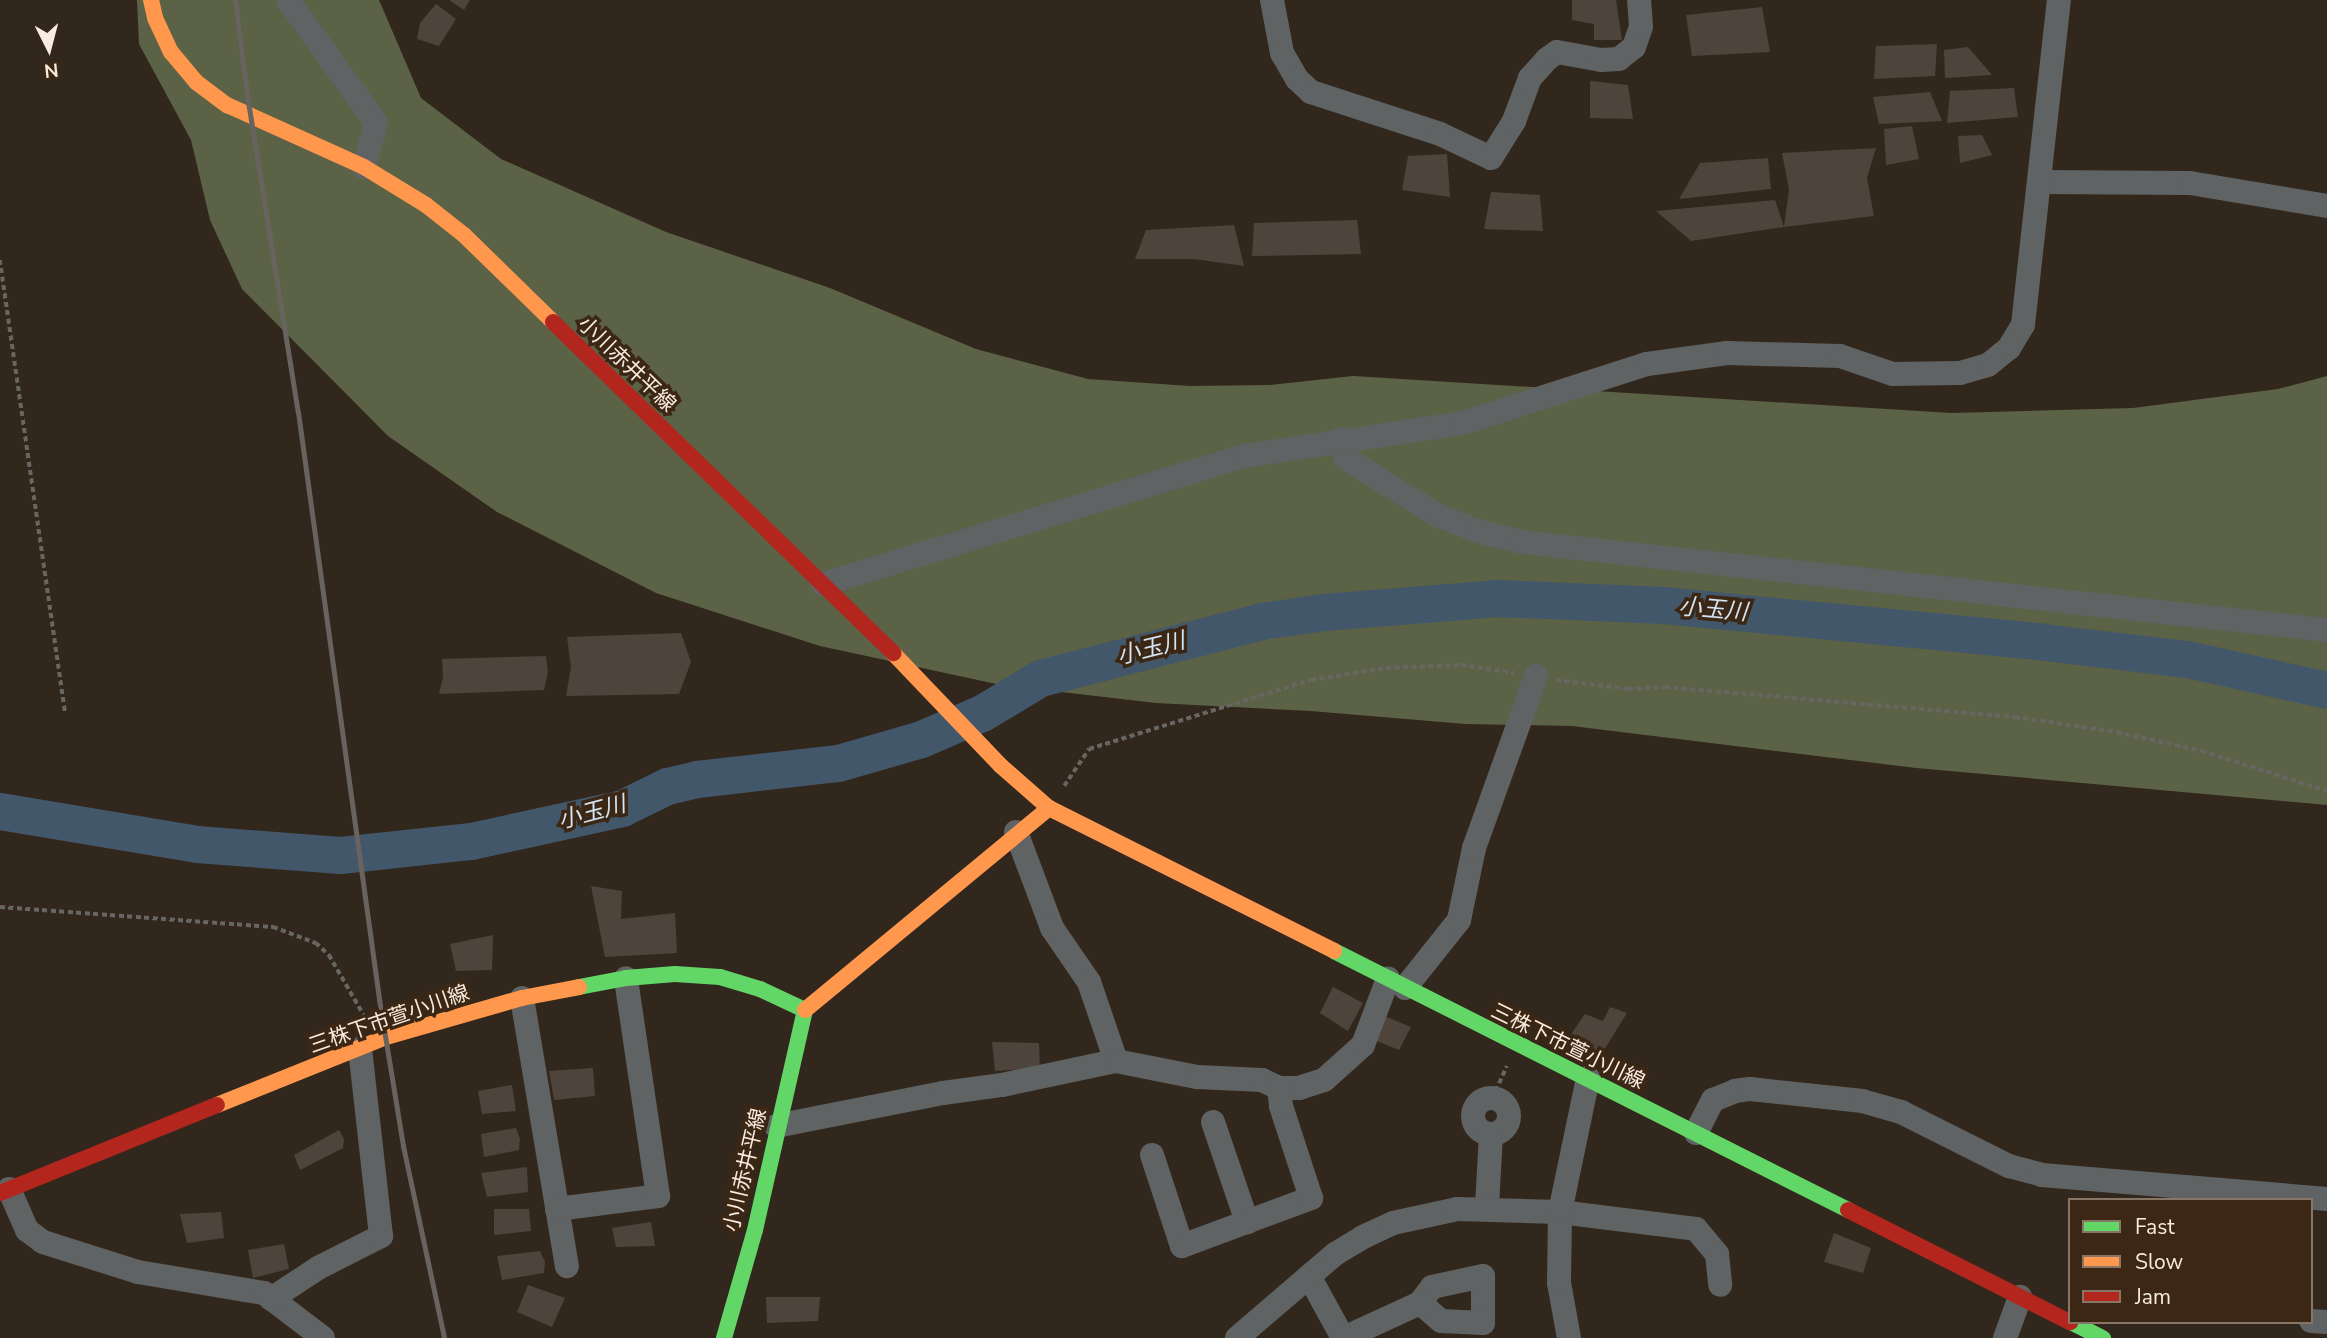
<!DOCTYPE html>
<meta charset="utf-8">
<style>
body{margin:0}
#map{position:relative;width:2327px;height:1338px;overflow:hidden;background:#32271c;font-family:"Nunito Sans","Noto Sans JP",sans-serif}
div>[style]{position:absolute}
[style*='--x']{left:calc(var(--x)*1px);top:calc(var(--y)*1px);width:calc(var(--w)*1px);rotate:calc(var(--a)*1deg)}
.forest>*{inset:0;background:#5c6246}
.river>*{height:37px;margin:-18.5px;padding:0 18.5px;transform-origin:18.5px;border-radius:18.5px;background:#43576b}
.building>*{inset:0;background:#4e443c}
.path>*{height:3.5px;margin-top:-1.75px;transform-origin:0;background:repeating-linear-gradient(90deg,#676663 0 5px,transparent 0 8.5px)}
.street>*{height:24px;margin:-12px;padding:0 12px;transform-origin:12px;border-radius:12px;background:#606363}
.street>.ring{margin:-12px;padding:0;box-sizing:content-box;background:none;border:24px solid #606363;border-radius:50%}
.fast>*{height:16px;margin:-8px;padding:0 8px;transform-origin:8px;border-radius:8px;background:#63d668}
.slow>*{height:16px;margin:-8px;padding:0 8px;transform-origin:8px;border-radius:8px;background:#ff974d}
.jam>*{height:16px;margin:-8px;padding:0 8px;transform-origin:8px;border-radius:8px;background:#b3261e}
.rail>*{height:5px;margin:-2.5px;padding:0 2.5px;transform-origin:2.5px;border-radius:2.5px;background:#68635e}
span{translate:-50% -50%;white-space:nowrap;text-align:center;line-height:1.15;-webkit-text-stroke:7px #3b2713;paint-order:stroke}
.street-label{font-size:21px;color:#f8ebdf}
.water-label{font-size:23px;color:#d3e4f6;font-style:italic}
.legend{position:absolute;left:2068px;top:1198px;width:245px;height:126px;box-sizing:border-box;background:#3b2713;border:2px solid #877565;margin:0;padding:9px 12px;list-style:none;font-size:21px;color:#f8ebdf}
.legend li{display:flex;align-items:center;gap:14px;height:35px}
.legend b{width:35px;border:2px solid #877565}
.north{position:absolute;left:14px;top:14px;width:70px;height:70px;-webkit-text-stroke:5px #3b2713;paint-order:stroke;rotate:174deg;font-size:19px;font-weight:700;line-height:28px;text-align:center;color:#f8ebdf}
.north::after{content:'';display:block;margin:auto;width:24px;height:32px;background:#f8ebdf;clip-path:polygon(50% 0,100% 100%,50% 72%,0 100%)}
</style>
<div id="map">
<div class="forest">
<div style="clip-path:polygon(137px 0,379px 0,421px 98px,501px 159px,666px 232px,830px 288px,976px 349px,1088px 379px,1190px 386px,1270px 385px,1353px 376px,1952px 413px,2133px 408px,2278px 389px,2327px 376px,2327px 805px,1916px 768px,1572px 726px,1465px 724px,1311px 711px,1156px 703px,1001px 685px,820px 646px,656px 593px,497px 512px,388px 436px,242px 289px,210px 220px,191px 140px,139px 44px)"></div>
</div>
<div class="river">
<div style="--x:0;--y:811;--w:200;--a:9.5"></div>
<div style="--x:197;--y:844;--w:143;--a:4.4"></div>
<div style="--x:340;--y:855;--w:132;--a:-6.1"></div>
<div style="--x:471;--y:841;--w:155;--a:-12.3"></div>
<div style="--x:622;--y:808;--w:50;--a:-26.1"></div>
<div style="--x:667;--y:786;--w:31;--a:-13"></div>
<div style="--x:697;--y:779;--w:142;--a:-6.5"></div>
<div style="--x:838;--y:763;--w:86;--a:-16.1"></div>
<div style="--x:921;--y:739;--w:66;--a:-23.1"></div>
<div style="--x:982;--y:713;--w:68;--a:-31.1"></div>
<div style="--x:1040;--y:678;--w:229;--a:-14.4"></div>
<div style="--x:1262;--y:621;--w:63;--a:-8.3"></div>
<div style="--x:1324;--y:612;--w:175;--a:-4.6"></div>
<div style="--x:1498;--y:598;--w:165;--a:2.4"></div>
<div style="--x:1663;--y:605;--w:383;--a:5.5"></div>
<div style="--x:2044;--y:642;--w:144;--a:6.8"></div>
<div style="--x:2187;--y:659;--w:143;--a:12.5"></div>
</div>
<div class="building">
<div style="clip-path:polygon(449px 0,470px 0,464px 10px)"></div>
<div style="clip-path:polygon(1572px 0,1616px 0,1622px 40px,1594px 40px,1594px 24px,1572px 20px)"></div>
<div style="clip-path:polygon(436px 4px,456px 19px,439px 46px,417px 39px,420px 23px)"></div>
<div style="clip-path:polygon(1762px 7px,1770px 52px,1692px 56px,1686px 15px)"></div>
<div style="clip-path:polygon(1937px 44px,1935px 76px,1874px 79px,1876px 46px)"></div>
<div style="clip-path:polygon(1968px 47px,1992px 75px,1945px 78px,1944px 50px)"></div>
<div style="clip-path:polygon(1590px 81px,1628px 85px,1633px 119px,1590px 118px)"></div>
<div style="clip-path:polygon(2014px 88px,2018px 117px,1947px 123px,1950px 91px)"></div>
<div style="clip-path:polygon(1930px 92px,1942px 121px,1879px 124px,1873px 97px)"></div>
<div style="clip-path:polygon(1912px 126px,1919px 159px,1886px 165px,1884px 129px)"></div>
<div style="clip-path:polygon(1982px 135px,1992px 155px,1960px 163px,1958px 136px)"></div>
<div style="clip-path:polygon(1876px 148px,1867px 178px,1874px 216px,1784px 227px,1789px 189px,1782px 153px)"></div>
<div style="clip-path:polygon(1447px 154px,1450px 197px,1402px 190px,1408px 156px)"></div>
<div style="clip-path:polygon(1768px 158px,1771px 189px,1679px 199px,1700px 163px)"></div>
<div style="clip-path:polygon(1491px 192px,1540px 195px,1543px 231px,1484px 229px)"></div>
<div style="clip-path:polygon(1775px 200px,1784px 227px,1691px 241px,1656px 211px)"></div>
<div style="clip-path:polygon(1357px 220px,1361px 254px,1252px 256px,1254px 223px)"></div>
<div style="clip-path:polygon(1234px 225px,1244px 266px,1194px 259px,1135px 259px,1146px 230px)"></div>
<div style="clip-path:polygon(681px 633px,691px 662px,679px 694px,566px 696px,571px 667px,567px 637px)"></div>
<div style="clip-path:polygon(546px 656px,548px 672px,544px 690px,439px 694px,443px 677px,442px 659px)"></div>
<div style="clip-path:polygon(591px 886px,622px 891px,621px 919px,675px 913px,677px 953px,605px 957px)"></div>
<div style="clip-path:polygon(493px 935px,492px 970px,456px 971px,450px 944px)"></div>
<div style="clip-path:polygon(1333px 987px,1363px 1003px,1348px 1031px,1320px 1013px)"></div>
<div style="clip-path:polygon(1610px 1007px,1627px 1013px,1601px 1055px,1569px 1037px,1585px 1014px,1603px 1021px)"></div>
<div style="clip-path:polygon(1382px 1015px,1411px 1027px,1399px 1050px,1372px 1039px)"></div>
<div style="clip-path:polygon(992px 1042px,1039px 1043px,1040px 1068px,995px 1071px)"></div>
<div style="clip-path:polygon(593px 1068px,595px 1096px,554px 1100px,549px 1071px)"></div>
<div style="clip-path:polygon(512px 1085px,516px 1111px,482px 1114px,478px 1091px)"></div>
<div style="clip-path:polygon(516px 1128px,520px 1139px,519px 1150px,484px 1157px,481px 1134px)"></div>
<div style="clip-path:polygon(339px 1130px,344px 1139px,343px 1148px,300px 1170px,294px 1155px)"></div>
<div style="clip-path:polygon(527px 1167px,528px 1192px,487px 1197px,481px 1173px)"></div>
<div style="clip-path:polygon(494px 1209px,529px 1209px,531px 1231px,494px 1235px)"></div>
<div style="clip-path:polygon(221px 1212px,224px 1238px,187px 1243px,180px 1214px)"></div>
<div style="clip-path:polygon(651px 1222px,655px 1246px,616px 1247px,612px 1228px)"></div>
<div style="clip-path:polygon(1834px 1233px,1871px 1248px,1863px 1273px,1824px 1262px)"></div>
<div style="clip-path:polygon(284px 1244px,289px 1269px,253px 1278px,248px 1250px)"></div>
<div style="clip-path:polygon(540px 1251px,545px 1262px,544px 1273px,502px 1280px,497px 1256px)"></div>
<div style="clip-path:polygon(528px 1285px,565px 1298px,552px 1327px,517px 1312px)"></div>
<div style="clip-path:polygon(766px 1297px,820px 1297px,818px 1321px,767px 1323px)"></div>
</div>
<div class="path">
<div style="--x:0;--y:260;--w:456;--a:81.8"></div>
<div style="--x:1556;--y:680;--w:73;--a:7.1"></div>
<div style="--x:1628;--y:689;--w:37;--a:-3"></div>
<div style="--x:1665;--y:687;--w:351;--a:4.9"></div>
<div style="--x:2015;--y:717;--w:103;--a:8.4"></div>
<div style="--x:2117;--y:732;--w:87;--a:12.6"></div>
<div style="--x:2202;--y:751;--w:131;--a:17.7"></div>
<div style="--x:1064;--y:786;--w:45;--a:-56"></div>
<div style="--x:1089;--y:749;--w:232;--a:-17.3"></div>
<div style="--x:1311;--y:680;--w:76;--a:-9.1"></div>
<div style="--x:1386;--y:668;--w:75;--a:-2.3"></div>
<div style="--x:1461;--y:665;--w:54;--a:8.6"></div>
<div style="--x:0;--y:907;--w:274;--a:4.2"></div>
<div style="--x:273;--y:927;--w:46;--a:20.4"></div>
<div style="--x:316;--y:943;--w:18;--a:43"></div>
<div style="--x:329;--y:955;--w:72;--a:59.9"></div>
<div style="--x:1492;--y:1099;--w:36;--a:-66"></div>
</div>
<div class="street">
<div style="--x:288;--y:0;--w:151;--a:54.4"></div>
<div style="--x:376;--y:123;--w:46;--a:105.3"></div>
<div style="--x:1272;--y:0;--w:54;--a:79.3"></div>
<div style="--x:1282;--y:53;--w:30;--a:60"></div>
<div style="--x:1297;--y:79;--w:19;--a:43"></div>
<div style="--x:1311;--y:92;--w:136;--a:18"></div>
<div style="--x:1440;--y:134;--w:56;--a:25.2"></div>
<div style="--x:1491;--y:158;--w:44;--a:-58.1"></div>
<div style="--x:1514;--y:121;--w:46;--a:-69.6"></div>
<div style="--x:1530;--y:78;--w:25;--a:-48"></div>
<div style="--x:1547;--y:59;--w:12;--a:-35"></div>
<div style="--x:1557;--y:52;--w:45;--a:10.3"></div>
<div style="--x:1601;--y:60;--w:18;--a:-3"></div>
<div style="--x:1619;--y:59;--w:19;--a:-39"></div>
<div style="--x:1634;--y:47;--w:21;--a:-71"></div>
<div style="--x:1641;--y:27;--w:27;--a:-94"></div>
<div style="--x:2039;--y:182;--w:151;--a:0.4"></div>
<div style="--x:2190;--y:183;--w:139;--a:9.5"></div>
<div style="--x:1341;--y:439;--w:19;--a:78"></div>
<div style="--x:1345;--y:458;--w:108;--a:31.8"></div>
<div style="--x:1437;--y:515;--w:43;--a:21.8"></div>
<div style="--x:1477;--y:531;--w:46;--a:13.7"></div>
<div style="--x:1522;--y:542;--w:810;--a:6.24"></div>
<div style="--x:823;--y:584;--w:441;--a:-16.9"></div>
<div style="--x:1245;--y:456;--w:220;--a:-8.6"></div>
<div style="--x:1463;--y:423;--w:193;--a:-17.8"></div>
<div style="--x:1647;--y:364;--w:81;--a:-7.8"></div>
<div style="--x:1727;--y:353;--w:113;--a:1.5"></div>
<div style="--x:1840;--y:356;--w:56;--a:18.8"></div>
<div style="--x:1893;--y:374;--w:67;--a:-0.9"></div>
<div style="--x:1960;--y:373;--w:29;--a:-16"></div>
<div style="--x:1988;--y:365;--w:27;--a:-39"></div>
<div style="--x:2009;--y:348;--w:27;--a:-59"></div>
<div style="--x:2023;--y:325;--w:327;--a:-83.7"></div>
<div style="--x:1016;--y:832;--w:103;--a:69.4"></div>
<div style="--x:1052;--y:928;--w:65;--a:55.6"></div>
<div style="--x:1089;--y:982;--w:83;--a:71.1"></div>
<div style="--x:1405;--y:988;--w:87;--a:-51.5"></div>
<div style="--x:1459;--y:920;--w:74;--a:-78.2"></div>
<div style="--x:1474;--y:848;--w:183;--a:-70.2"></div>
<div style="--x:522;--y:998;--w:272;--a:80.5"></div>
<div class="ring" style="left:1473px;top:1098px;width:12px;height:12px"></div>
<div style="--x:1213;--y:1122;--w:106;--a:71.2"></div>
<div style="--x:776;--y:1126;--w:170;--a:-11.2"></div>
<div style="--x:943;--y:1093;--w:60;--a:-7.7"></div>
<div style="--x:1002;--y:1085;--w:116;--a:-11.9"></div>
<div style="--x:1116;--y:1061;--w:83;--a:11.2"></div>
<div style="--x:1197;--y:1077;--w:65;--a:2.6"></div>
<div style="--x:1262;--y:1080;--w:19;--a:25"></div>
<div style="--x:1279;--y:1088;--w:20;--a:0"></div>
<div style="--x:1299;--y:1088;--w:26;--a:-18"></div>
<div style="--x:1324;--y:1080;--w:52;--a:-41.9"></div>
<div style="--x:1363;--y:1045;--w:71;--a:-69.3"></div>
<div style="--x:1696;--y:1133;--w:37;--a:-63"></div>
<div style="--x:1713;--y:1100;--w:24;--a:-22"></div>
<div style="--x:1735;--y:1091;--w:15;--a:-8"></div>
<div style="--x:1750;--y:1089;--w:113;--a:6.1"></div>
<div style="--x:1862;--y:1101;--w:41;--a:15.8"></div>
<div style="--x:1901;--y:1112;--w:121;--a:26.6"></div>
<div style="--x:2009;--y:1166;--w:34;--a:15"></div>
<div style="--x:2042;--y:1175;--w:286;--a:4.8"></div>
<div style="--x:1152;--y:1155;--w:96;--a:71.8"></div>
<div style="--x:1182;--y:1246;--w:138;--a:-20.4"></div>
<div style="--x:1311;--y:1198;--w:97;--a:-108.1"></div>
<div style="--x:1281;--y:1106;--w:18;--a:-96"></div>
<div style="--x:9;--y:1189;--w:45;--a:66.3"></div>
<div style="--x:27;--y:1230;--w:20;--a:37"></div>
<div style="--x:43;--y:1242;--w:100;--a:17.5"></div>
<div style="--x:138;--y:1272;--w:128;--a:9.5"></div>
<div style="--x:264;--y:1293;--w:74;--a:37.3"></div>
<div style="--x:1487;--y:1207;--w:73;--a:-86.9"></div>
<div style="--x:557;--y:1209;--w:102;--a:-7.3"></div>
<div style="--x:658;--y:1196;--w:220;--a:-98.4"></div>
<div style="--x:1309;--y:1276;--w:71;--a:61.3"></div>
<div style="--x:1483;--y:1276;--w:47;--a:90"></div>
<div style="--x:1483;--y:1323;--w:42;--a:-177.3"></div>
<div style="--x:1441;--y:1321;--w:28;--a:-139"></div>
<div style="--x:1420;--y:1303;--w:20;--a:-53"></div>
<div style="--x:1432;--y:1287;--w:52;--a:-12.2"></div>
<div style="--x:271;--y:1299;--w:56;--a:-33.4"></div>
<div style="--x:318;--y:1268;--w:71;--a:-26.9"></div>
<div style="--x:381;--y:1236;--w:189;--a:-96.4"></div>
<div style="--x:2311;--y:1321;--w:16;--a:4"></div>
<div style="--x:1237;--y:1338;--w:129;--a:-40.6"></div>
<div style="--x:1335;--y:1254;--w:33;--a:-31"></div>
<div style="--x:1363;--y:1237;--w:33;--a:-25"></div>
<div style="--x:1393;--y:1223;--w:66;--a:-12.3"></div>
<div style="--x:1457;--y:1209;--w:103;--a:1.7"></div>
<div style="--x:1560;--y:1212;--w:137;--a:7.1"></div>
<div style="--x:1696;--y:1229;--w:33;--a:50"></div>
<div style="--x:1717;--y:1254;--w:31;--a:84"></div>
<div style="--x:1344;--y:1338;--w:84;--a:-24.7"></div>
<div style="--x:1569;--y:1338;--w:56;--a:-100.3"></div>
<div style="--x:1559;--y:1283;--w:71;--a:-89.2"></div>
<div style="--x:1560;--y:1212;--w:137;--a:-78.2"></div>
<div style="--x:2005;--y:1338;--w:44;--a:-69.9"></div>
</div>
<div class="fast">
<div style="--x:1334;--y:951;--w:576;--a:26.74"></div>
<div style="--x:579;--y:987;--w:48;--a:-10.8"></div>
<div style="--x:626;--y:978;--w:49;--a:-4.7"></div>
<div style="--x:675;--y:974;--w:45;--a:3.8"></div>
<div style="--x:720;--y:977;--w:42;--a:16.7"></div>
<div style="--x:760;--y:989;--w:50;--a:25"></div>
<div style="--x:2071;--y:1322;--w:36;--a:27"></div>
<div style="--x:724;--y:1338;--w:112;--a:-74"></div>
<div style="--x:755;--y:1230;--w:226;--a:-77.2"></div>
</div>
<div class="slow">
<div style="--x:151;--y:0;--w:18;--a:77"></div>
<div style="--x:155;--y:18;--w:38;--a:65"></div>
<div style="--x:171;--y:52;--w:39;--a:50"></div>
<div style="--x:196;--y:82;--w:39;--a:37"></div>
<div style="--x:227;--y:105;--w:150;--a:24.3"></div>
<div style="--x:364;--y:167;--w:73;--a:31.5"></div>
<div style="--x:426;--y:205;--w:48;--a:38.3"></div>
<div style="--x:464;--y:235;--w:124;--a:44.3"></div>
<div style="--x:893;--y:653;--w:156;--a:46.3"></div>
<div style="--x:1001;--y:766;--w:64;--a:41.2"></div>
<div style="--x:1049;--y:808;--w:319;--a:26.6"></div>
<div style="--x:805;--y:1010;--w:317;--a:-39.6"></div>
<div style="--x:217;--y:1105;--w:182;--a:-21.9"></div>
<div style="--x:386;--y:1037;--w:141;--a:-16"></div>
<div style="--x:522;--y:998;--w:58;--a:-10.9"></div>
</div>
<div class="jam">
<div style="--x:553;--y:322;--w:475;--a:44.2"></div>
<div style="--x:0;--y:1193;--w:234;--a:-22.1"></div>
<div style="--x:1848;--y:1210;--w:249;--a:26.8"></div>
</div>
<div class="rail">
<div style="--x:235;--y:0;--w:96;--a:82.8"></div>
<div style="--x:247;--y:95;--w:321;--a:80.9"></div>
<div style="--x:298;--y:412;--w:593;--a:82.14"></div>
<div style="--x:379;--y:999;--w:149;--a:80.7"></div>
<div style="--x:403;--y:1146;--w:196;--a:77.9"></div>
</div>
<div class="street-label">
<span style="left:627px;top:364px;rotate:44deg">小川赤井平線</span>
<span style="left:389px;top:1019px;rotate:-19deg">三株下市萱小川線</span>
<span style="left:1568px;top:1046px;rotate:26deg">三株下市萱小川線</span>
<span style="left:745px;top:1170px;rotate:-77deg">小川赤井平線</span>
</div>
<div class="water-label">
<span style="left:1713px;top:610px;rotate:5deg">小玉川</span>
<span style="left:1151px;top:649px;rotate:-14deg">小玉川</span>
<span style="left:592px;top:813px;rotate:-15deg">小玉川</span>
</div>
<ul class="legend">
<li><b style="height:9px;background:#63d668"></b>Fast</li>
<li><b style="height:9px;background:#ff974d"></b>Slow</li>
<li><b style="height:9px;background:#b3261e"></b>Jam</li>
</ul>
<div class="north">N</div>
</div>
